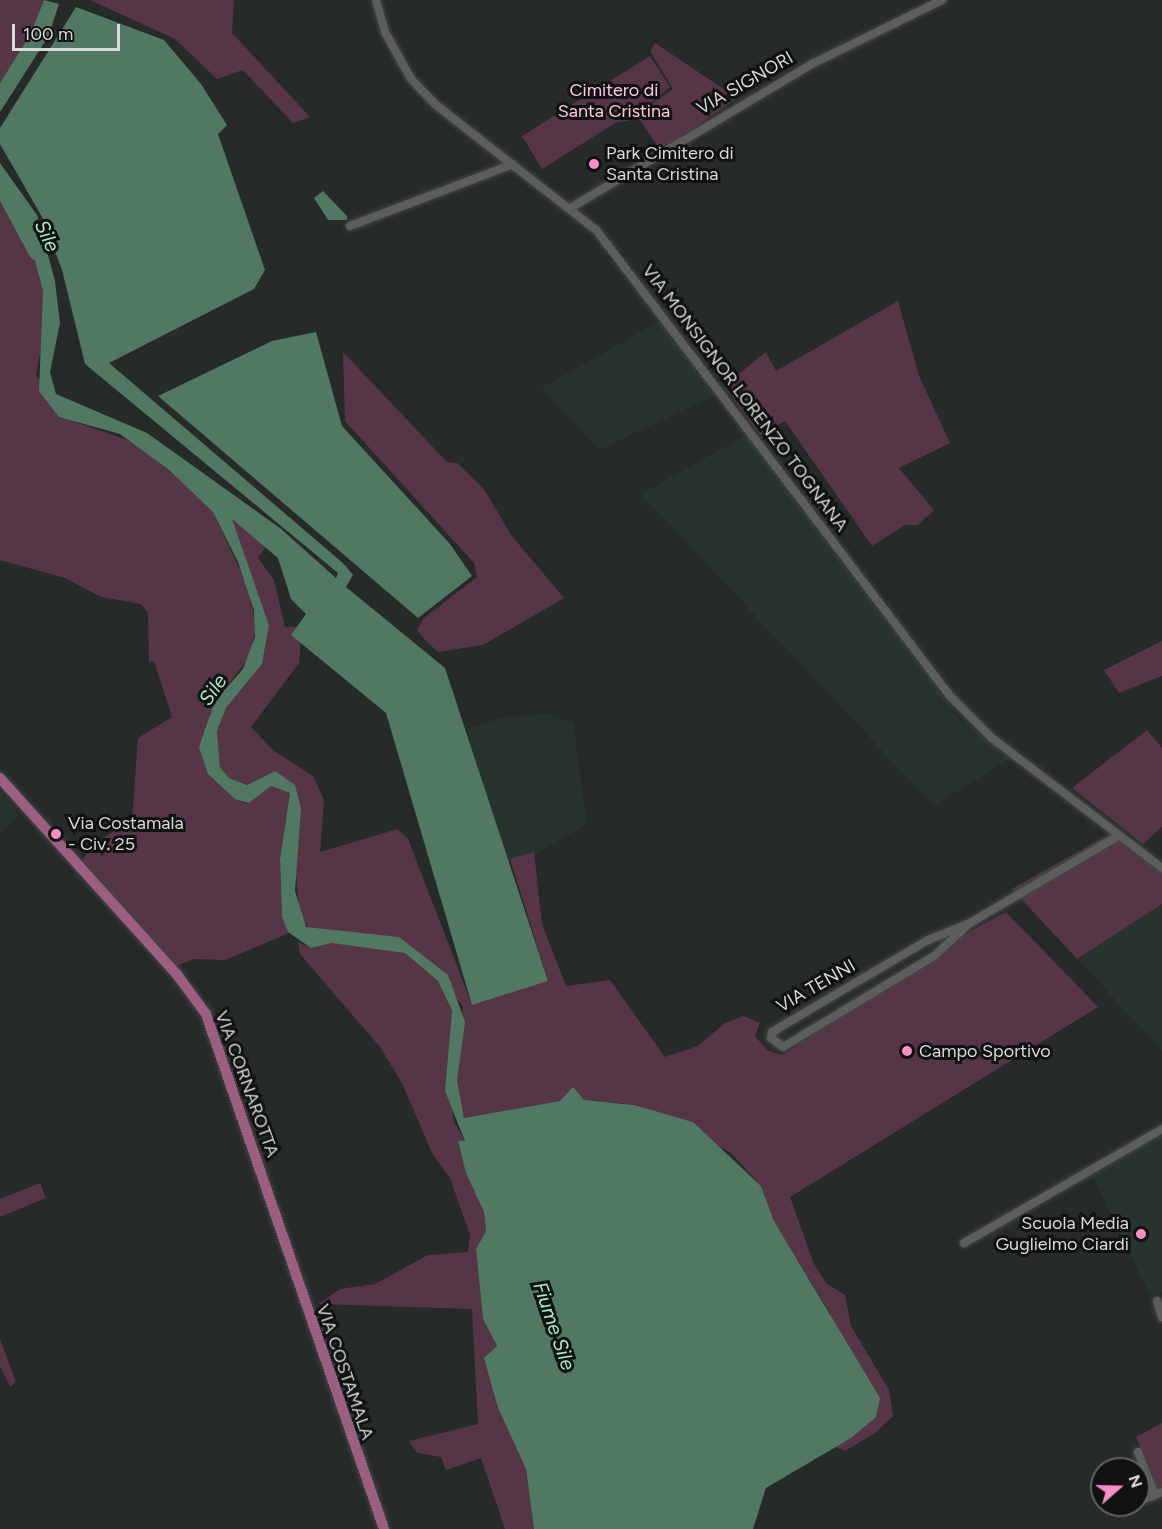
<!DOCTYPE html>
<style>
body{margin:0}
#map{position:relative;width:1162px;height:1529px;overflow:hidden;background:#262a28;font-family:Figtree,sans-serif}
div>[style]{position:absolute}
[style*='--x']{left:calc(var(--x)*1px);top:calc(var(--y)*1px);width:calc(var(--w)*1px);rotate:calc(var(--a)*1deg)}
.built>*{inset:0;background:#29332d}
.green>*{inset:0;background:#563646}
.water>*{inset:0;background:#507862}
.river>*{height:14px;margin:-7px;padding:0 7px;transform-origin:7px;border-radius:7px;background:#507862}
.roads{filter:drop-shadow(0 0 2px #434644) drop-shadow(0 0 2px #434644)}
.minor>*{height:8px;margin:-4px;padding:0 4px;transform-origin:4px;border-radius:4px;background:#5b5e5c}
.major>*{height:10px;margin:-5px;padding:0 5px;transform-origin:5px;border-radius:5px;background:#9c5f81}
.dots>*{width:16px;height:16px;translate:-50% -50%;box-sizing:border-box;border:3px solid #101211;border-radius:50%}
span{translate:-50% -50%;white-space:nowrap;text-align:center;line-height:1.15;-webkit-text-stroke:6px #101211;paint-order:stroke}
.street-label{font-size:18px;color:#d8dad8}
.park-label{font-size:18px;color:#fdc7e1}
.poi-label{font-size:18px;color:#d8dad8}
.left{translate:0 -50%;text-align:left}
.right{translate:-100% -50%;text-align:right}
.water-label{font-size:20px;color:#a6ebc4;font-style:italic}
.north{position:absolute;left:1090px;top:1457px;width:60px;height:60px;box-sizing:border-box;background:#101211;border:2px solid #606261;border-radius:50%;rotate:70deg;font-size:16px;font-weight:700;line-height:24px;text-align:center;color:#d8dad8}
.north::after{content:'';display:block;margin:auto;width:21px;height:27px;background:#fa8fc7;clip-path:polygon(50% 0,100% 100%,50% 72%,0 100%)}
.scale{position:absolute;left:12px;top:24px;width:108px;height:27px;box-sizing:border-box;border:3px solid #d8dad8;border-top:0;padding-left:8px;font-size:18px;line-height:21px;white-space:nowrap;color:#d8dad8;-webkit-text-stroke:4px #101211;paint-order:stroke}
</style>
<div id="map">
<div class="built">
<div style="clip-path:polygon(660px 321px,716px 395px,599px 450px,541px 388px)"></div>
<div style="clip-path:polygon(746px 435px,960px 719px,1012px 757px,934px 806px,641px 494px)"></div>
<div style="clip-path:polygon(547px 714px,573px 722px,587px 824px,536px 854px,499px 863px,467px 729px,503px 717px)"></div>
<div style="clip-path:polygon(0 793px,19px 815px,0 834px)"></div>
<div style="clip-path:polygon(1162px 904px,1162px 1050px,1077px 959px)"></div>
<div style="clip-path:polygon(1162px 1135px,1162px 1292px,1150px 1295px,1092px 1175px)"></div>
</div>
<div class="green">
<div style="clip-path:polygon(0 0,44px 0,30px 35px,0 83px)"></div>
<div style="clip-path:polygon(90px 0,234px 0,232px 33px,310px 117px,293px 123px,243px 70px,217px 79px,175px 39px)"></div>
<div style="clip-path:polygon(655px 43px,737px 98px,661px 151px,636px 114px,673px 89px,650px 51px)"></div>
<div style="clip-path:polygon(650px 56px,670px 87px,628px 121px,617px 122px,542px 169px,522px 136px)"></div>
<div style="clip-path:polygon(0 187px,25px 224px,43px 291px,44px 331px,36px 376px,73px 421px,133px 442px,189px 487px,213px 512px,248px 587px,256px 625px,250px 656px,228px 685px,199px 747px,242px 802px,249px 803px,271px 786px,290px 793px,280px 859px,282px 917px,289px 933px,225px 960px,194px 959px,176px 966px,80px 862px,98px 841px,132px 820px,138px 738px,172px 717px,154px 661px,149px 662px,148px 613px,141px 604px,101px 597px,65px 578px,0 560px)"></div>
<div style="clip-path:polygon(898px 301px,919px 376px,950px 443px,899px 468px,934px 510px,918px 525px,905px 525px,872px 546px,785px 421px,760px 435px,724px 386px,766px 352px,776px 371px)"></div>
<div style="clip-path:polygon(343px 352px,447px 462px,457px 463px,484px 489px,511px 535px,564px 598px,483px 645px,438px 652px,425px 640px,417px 630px,424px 618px,477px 577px,474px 563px,345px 421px)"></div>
<div style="clip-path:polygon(231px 518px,267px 545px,258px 558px,274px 580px,285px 627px,302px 626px,299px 663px,251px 727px,274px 751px,313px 776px,324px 800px,320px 852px,398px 829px,408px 839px,472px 1005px,548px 981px,510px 859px,534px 852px,542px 924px,566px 986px,610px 980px,665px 1057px,698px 1046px,725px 1023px,744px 1016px,760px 1023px,755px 1036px,767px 1050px,782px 1055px,952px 941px,1006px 912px,1098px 1007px,790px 1197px,814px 1264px,827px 1284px,845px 1295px,851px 1326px,889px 1390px,893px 1416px,875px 1433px,845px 1451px,834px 1446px,851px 1438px,830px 1313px,774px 1221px,761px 1186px,731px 1153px,701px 1136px,693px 1122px,623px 1103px,560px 1101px,464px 1118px,457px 1080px,463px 1006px,399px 937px,313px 931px,300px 919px,295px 860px,301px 809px,275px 771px,247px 785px,229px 778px,220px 767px,217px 731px,226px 708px,262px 664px,269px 625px)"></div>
<div style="clip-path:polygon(1162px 641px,1162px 676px,1119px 693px,1104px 670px)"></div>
<div style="clip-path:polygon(1147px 730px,1162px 748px,1162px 827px,1143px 844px,1072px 788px)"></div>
<div style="clip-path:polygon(1110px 834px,1162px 871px,1162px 904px,1077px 959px,1012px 889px)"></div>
<div style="clip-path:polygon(298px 942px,311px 948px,332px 943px,381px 946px,405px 953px,438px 981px,452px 1012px,453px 1120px,465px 1141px,458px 1145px,484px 1212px,486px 1231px,476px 1249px,483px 1319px,497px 1346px,485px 1358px,498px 1408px,526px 1469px,534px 1529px,505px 1529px,481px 1458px,446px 1470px,441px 1457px,417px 1453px,409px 1441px,478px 1424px,472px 1309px,318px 1304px,340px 1289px,375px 1284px,428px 1255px,468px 1252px,470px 1235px,450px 1178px,433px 1155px,402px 1083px,380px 1047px,300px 954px)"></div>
<div style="clip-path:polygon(40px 1183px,46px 1198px,0 1217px,0 1199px)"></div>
<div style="clip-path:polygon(0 1339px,16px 1382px,10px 1387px,0 1366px)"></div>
<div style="clip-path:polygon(1162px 1423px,1162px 1487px,1157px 1489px,1136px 1437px)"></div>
</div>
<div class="water">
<div style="clip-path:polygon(44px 0,59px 4px,48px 37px,0 112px,0 83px,30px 35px)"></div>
<div style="clip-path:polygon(76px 7px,164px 40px,201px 84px,227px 125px,218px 134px,265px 270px,254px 289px,109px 363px,344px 564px,353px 575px,346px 587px,445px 668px,548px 981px,472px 1005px,386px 713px,291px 635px,306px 614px,291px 599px,278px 558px,232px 519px,269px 625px,262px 664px,226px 708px,217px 731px,220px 767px,229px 778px,247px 785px,275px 771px,295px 785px,301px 809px,295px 891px,306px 927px,399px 937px,448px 975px,465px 1022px,457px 1080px,464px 1118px,560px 1101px,573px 1087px,584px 1100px,634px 1105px,693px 1122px,761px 1186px,774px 1221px,880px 1398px,876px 1417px,851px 1438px,766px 1488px,753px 1529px,534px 1529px,526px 1469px,498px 1408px,484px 1358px,497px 1346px,483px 1319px,476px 1249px,486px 1231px,484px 1212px,466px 1173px,458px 1141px,465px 1141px,445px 1091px,452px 1011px,438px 981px,405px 953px,332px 943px,311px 948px,288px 932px,282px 917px,280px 859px,290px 793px,271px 786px,249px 803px,235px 799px,208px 774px,199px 747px,215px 701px,243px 669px,255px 637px,254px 610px,238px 562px,213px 512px,169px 470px,120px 434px,59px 417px,39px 391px,43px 291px,25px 224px,0 187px,0 163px,37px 215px,55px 281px,60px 323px,50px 372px,56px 394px,147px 433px,280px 528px,336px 578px,338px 573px,85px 364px,62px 270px,42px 217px,0 144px,0 128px)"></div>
<div style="clip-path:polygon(323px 191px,347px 216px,347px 220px,328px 220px,314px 198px)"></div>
<div style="clip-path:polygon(316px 332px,342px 426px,450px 544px,472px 576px,418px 618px,158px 396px,272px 341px)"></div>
</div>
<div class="river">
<div style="--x:0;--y:186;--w:76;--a:61.8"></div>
</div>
<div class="roads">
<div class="minor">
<div style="--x:376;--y:0;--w:35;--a:74"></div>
<div style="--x:386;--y:34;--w:51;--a:60.9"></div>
<div style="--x:411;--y:79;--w:36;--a:46"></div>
<div style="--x:436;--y:105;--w:204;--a:38"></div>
<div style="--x:597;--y:231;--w:584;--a:52.8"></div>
<div style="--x:950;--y:696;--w:59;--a:45"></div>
<div style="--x:992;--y:738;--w:214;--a:37.4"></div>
<div style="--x:572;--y:207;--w:282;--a:-30.8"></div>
<div style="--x:814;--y:63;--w:143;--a:-26.2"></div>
<div style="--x:350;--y:226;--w:174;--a:-20.8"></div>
<div style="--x:970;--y:923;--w:49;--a:137.5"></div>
<div style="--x:934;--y:956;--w:176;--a:148.9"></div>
<div style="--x:783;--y:1047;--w:15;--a:-143"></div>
<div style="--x:771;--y:1038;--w:6;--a:-81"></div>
<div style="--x:772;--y:1032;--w:96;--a:-30.6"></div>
<div style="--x:855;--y:983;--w:85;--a:-30.5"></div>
<div style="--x:928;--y:940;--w:45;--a:-22"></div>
<div style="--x:970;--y:923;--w:172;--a:-30.4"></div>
<div style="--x:964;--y:1243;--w:228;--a:-29.9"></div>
<div style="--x:1157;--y:1301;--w:17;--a:73"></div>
<div style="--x:1138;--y:1452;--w:46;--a:68.4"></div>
<div style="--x:1144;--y:1499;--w:19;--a:-21"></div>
</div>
<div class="major">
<div style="--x:0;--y:778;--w:266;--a:48"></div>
<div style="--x:178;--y:976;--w:47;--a:53.6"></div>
<div style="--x:206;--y:1014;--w:545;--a:70.93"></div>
</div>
</div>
<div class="dots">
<div style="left:594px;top:164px;background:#fa8fc7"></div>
<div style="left:56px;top:834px;background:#fa8fc7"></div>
<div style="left:907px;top:1051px;background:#fa8fc7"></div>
<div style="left:1141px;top:1234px;background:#fa8fc7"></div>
</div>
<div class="street-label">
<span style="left:745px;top:83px;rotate:-30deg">VIA SIGNORI</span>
<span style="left:745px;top:398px;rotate:53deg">VIA MONSIGNOR LORENZO TOGNANA</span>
<span style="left:816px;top:986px;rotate:-30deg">VIA TENNI</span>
<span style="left:247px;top:1084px;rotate:70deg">VIA CORNAROTTA</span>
<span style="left:345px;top:1372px;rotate:71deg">VIA COSTAMALA</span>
</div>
<div class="park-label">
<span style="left:614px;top:101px">Cimitero di<br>Santa Cristina</span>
</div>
<div class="poi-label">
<span class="left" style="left:606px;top:164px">Park Cimitero di<br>Santa Cristina</span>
<span class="left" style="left:68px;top:834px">Via Costamala<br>- Civ. 25</span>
<span class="left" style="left:919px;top:1051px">Campo Sportivo</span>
<span class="right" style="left:1129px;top:1234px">Scuola Media<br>Guglielmo Ciardi</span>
</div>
<div class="water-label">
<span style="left:47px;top:236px;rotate:65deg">Sile</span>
<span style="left:213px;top:690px;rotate:-55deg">Sile</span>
<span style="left:554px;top:1326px;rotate:71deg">Fiume Sile</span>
</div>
<div class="north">N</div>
<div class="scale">100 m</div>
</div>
